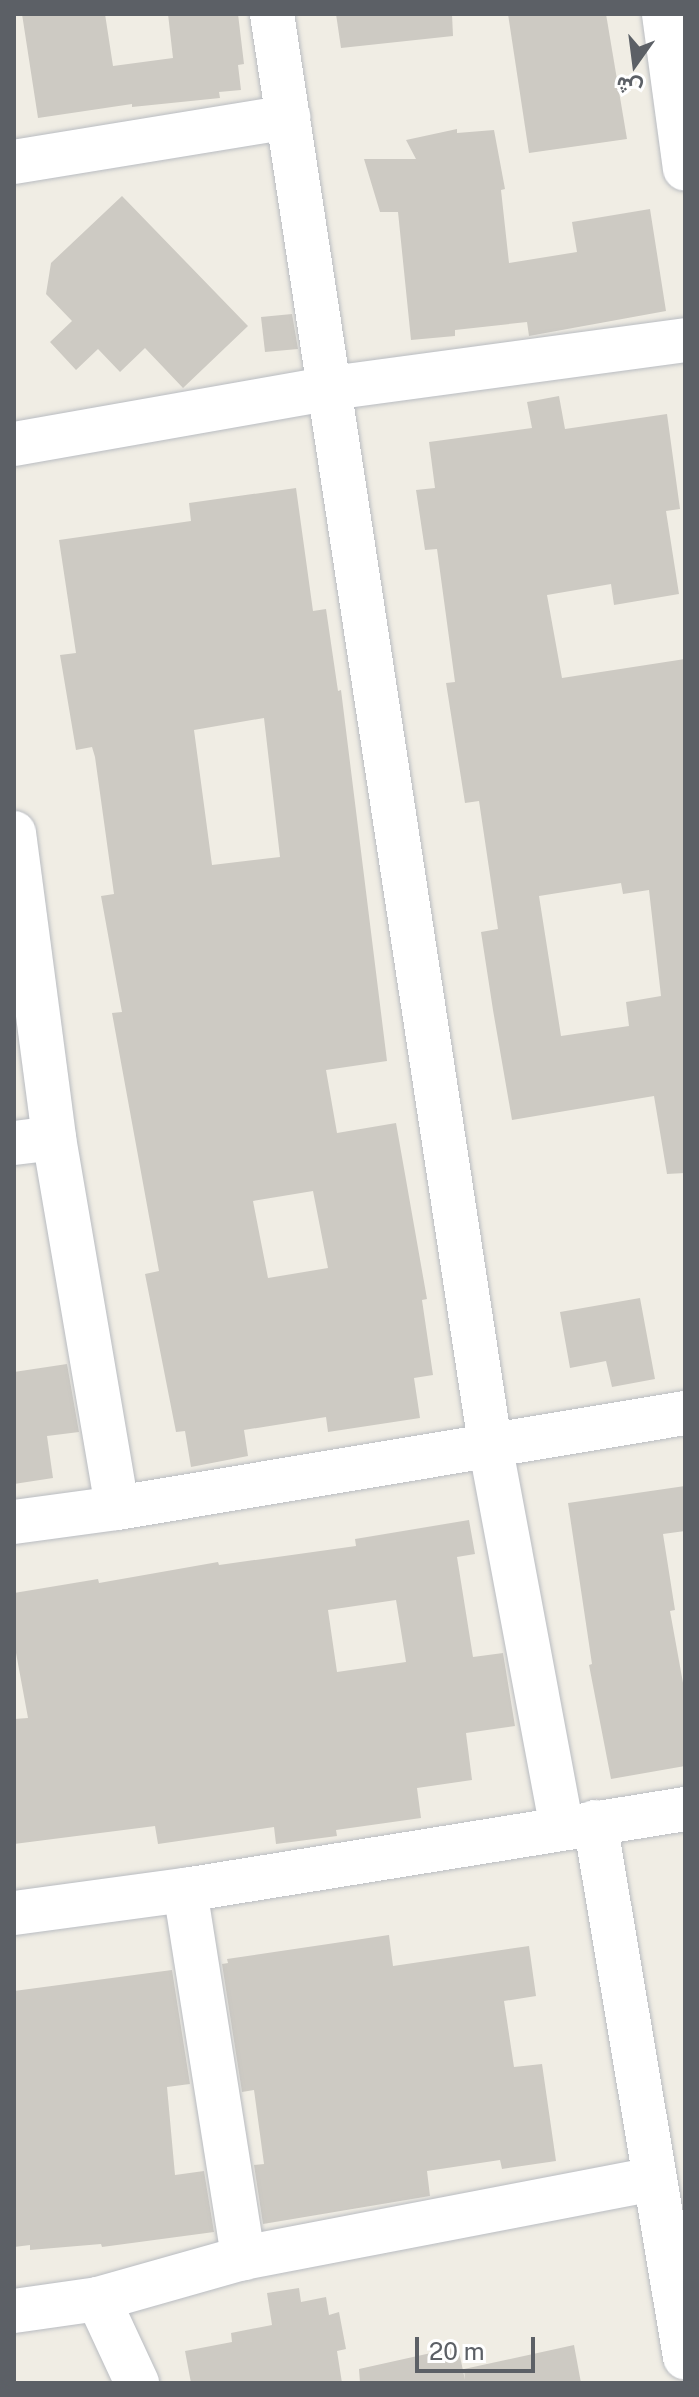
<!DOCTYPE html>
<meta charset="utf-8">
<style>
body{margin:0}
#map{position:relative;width:699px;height:2397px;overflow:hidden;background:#f0ede4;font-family:"Public Sans",Vazirmatn,sans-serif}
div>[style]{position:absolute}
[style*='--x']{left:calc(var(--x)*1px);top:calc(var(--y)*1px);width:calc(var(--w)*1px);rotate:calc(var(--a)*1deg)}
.building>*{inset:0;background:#cdcac3}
.roads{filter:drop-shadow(0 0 2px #b9bcc1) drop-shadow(0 0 2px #b9bcc1)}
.minor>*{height:44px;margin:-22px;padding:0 22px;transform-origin:22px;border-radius:22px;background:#fff}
span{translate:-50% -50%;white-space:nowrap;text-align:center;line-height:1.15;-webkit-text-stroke:7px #fff;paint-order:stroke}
.frame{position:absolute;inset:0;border:16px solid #5c6066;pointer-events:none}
.north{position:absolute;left:595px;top:24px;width:80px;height:80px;-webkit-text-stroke:6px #fff;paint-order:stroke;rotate:194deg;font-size:22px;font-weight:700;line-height:32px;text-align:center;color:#5c6066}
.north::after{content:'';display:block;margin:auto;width:28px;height:36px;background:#5c6066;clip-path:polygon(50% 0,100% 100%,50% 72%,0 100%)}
.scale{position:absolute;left:415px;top:2337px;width:120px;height:36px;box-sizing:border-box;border:4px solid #5c6066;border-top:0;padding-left:10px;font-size:24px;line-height:28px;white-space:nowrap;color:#5c6066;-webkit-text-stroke:6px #fff;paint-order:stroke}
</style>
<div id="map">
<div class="building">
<div style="clip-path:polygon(22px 14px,105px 14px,113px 66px,173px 58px,168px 14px,238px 14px,244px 64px,238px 65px,241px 90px,219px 92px,220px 98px,132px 107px,132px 104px,38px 118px)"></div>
<div style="clip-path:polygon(336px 14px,452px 14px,453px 36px,341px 48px)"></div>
<div style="clip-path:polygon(508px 14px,606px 14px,627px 139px,529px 153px)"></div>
<div style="clip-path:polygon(457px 129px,457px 133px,494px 130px,505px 189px,501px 190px,509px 263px,577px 252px,572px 222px,650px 209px,666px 311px,529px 336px,527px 322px,455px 330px,455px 336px,411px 340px,398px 212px,380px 212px,364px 159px,416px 159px,406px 140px)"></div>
<div style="clip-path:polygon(122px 196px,248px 326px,183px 388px,145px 348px,120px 372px,98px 349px,76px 370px,50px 342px,72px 321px,46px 294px,51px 263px)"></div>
<div style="clip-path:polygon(292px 314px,298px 349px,265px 352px,261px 317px)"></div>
<div style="clip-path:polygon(evenodd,559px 396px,565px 429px,667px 414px,680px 509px,666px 511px,679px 594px,614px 605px,611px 584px,547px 595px,562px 678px,685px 659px,685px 1173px,667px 1174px,654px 1096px,512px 1120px,493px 1010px,481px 932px,498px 929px,479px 801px,465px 803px,446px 683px,455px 682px,437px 549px,425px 550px,416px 490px,435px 488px,429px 442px,532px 428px,527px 402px,559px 396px,621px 883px,623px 894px,649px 890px,661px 996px,626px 1002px,629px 1026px,561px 1036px,539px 896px,621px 883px)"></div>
<div style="clip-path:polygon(evenodd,296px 488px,313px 611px,326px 609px,338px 691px,341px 690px,387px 1061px,326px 1070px,337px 1133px,396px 1123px,427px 1299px,422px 1300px,433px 1375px,414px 1378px,420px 1418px,328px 1432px,326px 1417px,244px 1430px,248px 1456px,191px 1467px,185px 1431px,176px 1432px,145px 1274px,159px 1271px,112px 1013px,122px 1012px,101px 896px,114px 894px,95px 757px,92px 747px,76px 750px,60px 655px,76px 653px,59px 540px,191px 521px,189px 503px,296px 488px,264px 718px,280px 857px,212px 865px,194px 730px,264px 718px,296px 488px,313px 1191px,328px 1268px,268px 1278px,253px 1201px,313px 1191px)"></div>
<div style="clip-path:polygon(640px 1298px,655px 1379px,612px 1387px,606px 1361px,570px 1368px,560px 1312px)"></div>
<div style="clip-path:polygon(67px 1364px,79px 1432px,47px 1436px,53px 1478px,14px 1484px,14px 1372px)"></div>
<div style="clip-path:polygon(685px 1486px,685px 1531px,663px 1534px,675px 1610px,670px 1611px,685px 1694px,685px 1766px,611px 1779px,589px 1665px,592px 1664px,568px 1503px)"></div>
<div style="clip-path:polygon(evenodd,469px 1520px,475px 1554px,457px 1557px,473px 1657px,503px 1653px,515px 1726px,466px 1733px,472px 1780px,417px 1788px,421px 1818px,336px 1830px,337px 1836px,276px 1844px,274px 1827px,158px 1844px,155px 1826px,14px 1844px,14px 1719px,28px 1718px,14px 1642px,14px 1593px,98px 1579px,99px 1583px,218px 1562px,219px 1565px,356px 1546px,355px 1539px,469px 1520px,396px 1600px,406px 1662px,337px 1672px,328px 1610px,396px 1600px)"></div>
<div style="clip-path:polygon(389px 1935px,393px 1966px,529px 1946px,536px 1996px,504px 2001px,514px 2067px,542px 2064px,556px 2161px,502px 2169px,500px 2160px,427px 2171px,430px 2196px,263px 2224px,254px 2165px,264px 2164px,254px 2090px,242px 2092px,222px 1964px,228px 1963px,227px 1959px)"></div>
<div style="clip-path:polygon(172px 1970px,190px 2084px,167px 2087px,175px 2175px,204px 2171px,214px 2232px,102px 2247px,101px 2244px,30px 2250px,30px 2245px,14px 2247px,14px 1991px)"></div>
<div style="clip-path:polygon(299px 2288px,301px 2302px,326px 2297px,329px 2315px,339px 2312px,346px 2349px,337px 2351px,342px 2383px,191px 2383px,185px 2351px,232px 2342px,231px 2333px,272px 2325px,267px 2293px)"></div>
<div style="clip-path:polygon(574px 2345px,581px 2383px,360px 2383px,359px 2369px,458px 2347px,465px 2380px,464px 2369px)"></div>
</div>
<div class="roads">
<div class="minor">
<div style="--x:272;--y:14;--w:1447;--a:81.33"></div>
<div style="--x:490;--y:1444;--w:390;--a:79.4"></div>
<div style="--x:664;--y:14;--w:156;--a:82.3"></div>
<div style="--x:14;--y:162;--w:278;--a:-9.3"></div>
<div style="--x:14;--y:444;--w:322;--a:-10"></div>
<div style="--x:331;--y:388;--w:357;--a:-7.7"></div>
<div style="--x:14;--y:833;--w:308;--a:82.5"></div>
<div style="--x:54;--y:1138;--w:375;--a:80.3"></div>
<div style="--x:14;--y:1143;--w:40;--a:-7.1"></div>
<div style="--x:14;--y:1522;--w:104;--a:-7.7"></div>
<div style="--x:117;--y:1508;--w:576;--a:-9.5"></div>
<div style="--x:595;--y:1822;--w:543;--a:80.45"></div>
<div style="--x:185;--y:1890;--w:373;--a:81"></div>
<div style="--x:14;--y:1913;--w:173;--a:-7.7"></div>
<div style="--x:185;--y:1890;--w:507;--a:-9.2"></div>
<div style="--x:98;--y:2299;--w:93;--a:65.1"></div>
<div style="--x:14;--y:2311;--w:85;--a:-8.1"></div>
<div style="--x:98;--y:2299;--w:151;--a:-15.8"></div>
<div style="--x:243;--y:2258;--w:418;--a:-10.9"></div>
</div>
</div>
<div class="frame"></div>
<div class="north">ش</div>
<div class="scale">20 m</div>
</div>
